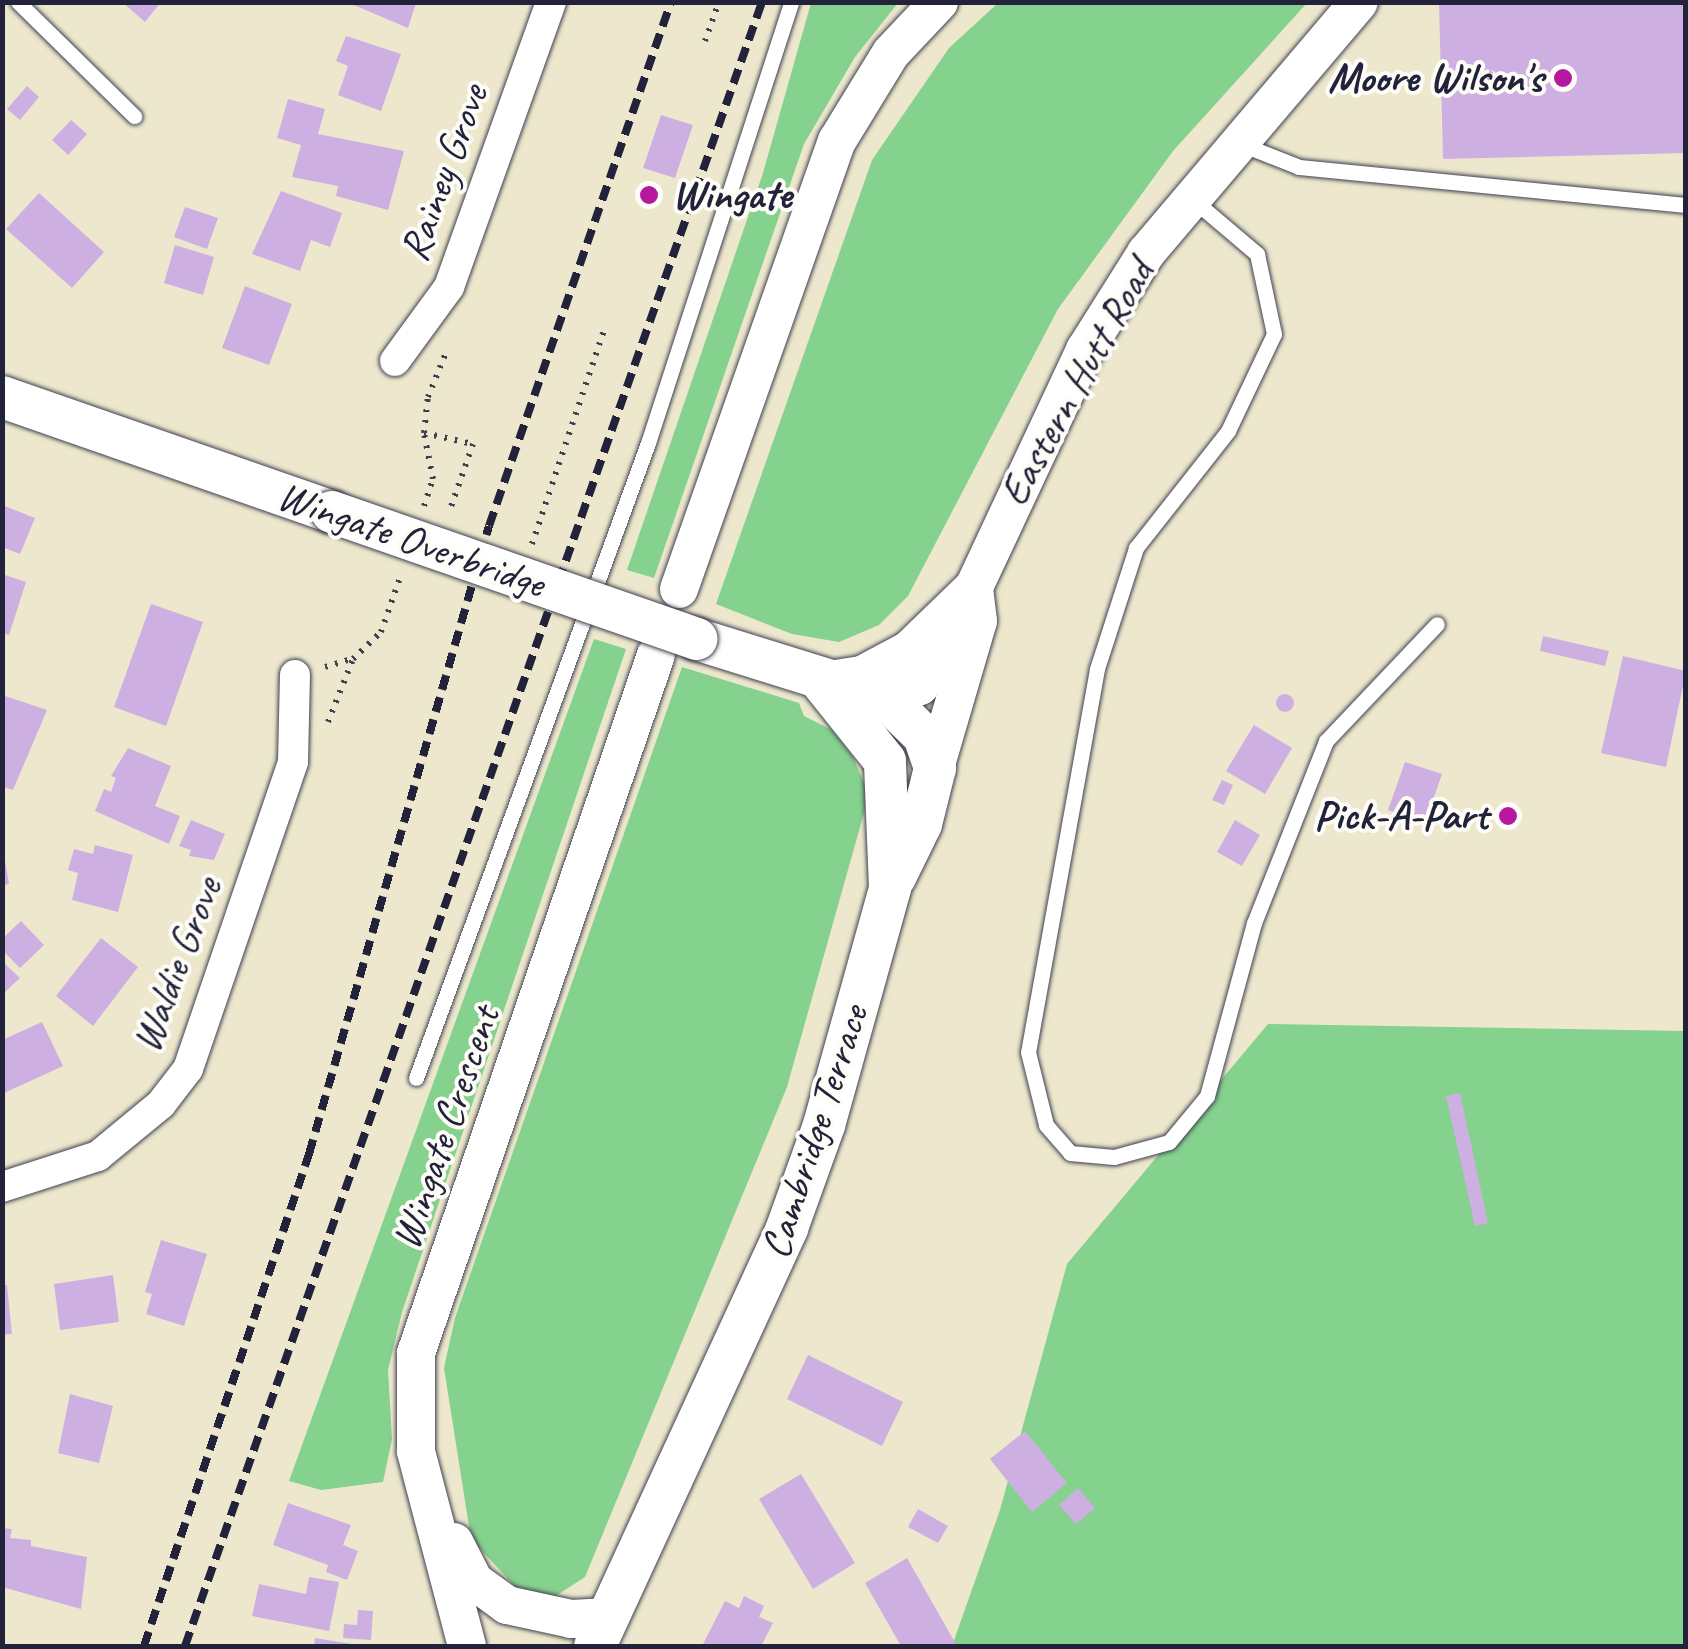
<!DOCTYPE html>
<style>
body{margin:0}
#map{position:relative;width:1688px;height:1649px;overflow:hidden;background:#ede8cd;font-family:Caveat,sans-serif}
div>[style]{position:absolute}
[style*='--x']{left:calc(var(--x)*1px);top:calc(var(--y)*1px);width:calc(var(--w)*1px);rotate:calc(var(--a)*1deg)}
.green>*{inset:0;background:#85d18e}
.building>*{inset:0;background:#cdb0e1}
.round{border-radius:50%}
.path>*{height:6px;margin-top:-3px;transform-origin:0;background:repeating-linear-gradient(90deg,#404051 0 2.5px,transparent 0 10.5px)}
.roads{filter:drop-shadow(0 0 2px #404051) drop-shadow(0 0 2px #404051)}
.service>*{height:15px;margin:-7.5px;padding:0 7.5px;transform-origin:7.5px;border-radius:7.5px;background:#fff}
.minor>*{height:30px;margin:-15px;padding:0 15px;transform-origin:15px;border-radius:15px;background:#fff}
.tertiary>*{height:38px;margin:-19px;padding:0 19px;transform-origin:19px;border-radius:19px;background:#fff}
.secondary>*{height:42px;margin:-21px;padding:0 21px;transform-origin:21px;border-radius:21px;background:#fff}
.rail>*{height:8px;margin-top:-4px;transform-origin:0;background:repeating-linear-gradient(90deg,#22223b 0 15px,transparent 0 23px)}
.bridges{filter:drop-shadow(0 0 2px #404051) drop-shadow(0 0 2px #404051)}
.secondary-bridge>*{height:42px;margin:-21px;padding:0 21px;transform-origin:21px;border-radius:21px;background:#fff}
.dots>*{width:28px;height:28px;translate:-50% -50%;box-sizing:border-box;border:5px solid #fdfcf7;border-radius:50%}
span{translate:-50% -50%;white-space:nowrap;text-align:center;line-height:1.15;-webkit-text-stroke:8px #fdfcf7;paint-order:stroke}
.poi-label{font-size:42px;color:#22223b;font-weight:700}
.right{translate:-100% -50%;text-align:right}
.left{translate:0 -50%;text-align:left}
.street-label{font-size:42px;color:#22223b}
.frame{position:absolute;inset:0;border:5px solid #22223b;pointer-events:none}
</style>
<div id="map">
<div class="green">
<div style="clip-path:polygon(811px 3px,898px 3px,855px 57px,804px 144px,654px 578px,627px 570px,763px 173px)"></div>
<div style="clip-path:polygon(998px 3px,1307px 3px,1173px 151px,1058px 309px,908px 596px,879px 625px,839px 642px,792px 634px,716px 604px,872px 160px,949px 48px)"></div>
<div style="clip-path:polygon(594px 639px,626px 649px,402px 1312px,388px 1370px,392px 1439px,383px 1482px,321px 1490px,289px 1481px)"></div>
<div style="clip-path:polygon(682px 667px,799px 703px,804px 716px,832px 730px,853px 757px,869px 795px,787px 1087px,585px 1577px,554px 1597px,525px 1597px,471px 1539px,444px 1368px,455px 1318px)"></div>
<div style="clip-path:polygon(1268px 1024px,1685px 1031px,1685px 1646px,952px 1646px,1000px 1510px,1067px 1264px)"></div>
</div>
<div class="building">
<div style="clip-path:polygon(122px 2px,161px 2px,145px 22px)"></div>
<div style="clip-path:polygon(1439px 2px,1686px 2px,1686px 153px,1443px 159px)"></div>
<div style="clip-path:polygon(349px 3px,416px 3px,408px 28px)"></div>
<div style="clip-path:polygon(346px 36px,401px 54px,381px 111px,338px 95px,348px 66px,336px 61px)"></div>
<div style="clip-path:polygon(27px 86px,39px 97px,20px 120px,7px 109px)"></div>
<div style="clip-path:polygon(288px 99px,325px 109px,318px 134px,404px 151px,388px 210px,336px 196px,338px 186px,292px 177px,301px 145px,277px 138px)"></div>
<div style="clip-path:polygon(661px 115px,693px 125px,675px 178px,643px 168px)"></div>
<div style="clip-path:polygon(71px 120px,87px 134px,68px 155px,52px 140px)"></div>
<div style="clip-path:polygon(281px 191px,342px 213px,330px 247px,311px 240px,300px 271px,252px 254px)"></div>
<div style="clip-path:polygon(39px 193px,104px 252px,72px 288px,6px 229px)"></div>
<div style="clip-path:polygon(185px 207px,218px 218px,207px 249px,174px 237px)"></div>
<div style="clip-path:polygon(175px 245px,214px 257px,203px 295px,164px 283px)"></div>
<div style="clip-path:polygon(245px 286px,292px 304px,269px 365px,222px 348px)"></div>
<div style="clip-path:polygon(2px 505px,35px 518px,20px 554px,2px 547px)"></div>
<div style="clip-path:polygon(2px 574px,26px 582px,9px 635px,2px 633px)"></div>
<div style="clip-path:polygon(151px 604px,203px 622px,166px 726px,114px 707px)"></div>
<div style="clip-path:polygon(1543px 636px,1609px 651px,1605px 666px,1540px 651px)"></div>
<div style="clip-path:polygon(1623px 656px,1686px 671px,1666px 767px,1601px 753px)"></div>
<div class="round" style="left:1276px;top:694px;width:18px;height:18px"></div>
<div style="clip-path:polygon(2px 695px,47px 710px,13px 790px,2px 787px)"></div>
<div style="clip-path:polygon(1254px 725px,1292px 748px,1265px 794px,1226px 771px)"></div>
<div style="clip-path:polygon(128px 748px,171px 766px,155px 806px,180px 816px,169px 844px,95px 811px,104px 789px,111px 792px,116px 778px,111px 776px)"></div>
<div style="clip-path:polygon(1405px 762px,1442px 774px,1425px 823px,1388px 810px)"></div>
<div style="clip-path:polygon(1222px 780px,1233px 785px,1224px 805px,1212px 800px)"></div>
<div style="clip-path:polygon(191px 820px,225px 834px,214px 860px,189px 856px,191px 850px,179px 846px)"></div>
<div style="clip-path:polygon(1235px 820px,1260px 835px,1242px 866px,1217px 852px)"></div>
<div style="clip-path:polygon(2px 843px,9px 884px,2px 885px)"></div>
<div style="clip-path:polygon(95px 845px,133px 855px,118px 912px,72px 900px,78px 873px,68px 870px,74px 849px,93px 854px)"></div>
<div style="clip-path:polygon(21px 921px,44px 945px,20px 968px,2px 950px,2px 939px)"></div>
<div style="clip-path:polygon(101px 938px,138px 967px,93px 1026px,56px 996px)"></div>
<div style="clip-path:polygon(2px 961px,20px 978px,5px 992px,2px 989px)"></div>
<div style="clip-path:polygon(42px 1022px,63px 1066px,2px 1094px,2px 1040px)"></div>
<div style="clip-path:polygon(1460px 1093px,1488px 1223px,1475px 1226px,1446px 1096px)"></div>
<div style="clip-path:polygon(161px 1240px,207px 1254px,184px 1326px,146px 1314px,152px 1294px,145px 1292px)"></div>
<div style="clip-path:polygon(113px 1275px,119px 1322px,60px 1330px,54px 1284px)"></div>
<div style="clip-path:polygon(2px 1285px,7px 1285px,12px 1334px,2px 1335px)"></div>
<div style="clip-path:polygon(808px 1355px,903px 1402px,882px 1446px,787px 1399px)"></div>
<div style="clip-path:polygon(70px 1394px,113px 1406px,99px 1463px,58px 1453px)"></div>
<div style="clip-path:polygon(1025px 1431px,1067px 1483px,1032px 1512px,990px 1459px)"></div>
<div style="clip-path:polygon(801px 1474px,855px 1563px,813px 1589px,759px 1499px)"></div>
<div style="clip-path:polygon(1078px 1488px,1095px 1508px,1076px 1524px,1059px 1505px)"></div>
<div style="clip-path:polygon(288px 1503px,351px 1525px,343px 1545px,358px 1551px,347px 1580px,326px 1572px,328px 1565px,273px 1545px)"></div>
<div style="clip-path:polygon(918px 1509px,948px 1526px,938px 1543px,908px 1527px)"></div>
<div style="clip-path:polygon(2px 1528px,12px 1529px,10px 1538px,31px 1540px,31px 1546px,87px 1557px,81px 1609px,2px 1587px)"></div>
<div style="clip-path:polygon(907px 1558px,957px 1646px,901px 1646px,865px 1583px)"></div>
<div style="clip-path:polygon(309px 1577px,339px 1582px,329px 1631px,252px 1616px,259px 1584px,306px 1594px)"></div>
<div style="clip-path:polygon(744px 1596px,764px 1606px,759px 1617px,773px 1623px,761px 1646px,702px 1646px,725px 1601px,739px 1608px)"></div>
<div style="clip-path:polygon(358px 1610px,373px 1611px,371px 1640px,343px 1638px,344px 1624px,357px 1625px)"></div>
<div style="clip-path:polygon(315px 1638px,352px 1644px,352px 1646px,314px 1646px)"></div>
</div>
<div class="path">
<div style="--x:705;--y:41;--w:41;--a:-70.3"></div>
<div style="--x:424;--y:433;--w:50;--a:12.7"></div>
<div style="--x:473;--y:444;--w:72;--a:109.4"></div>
<div style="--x:424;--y:506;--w:28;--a:-72"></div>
<div style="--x:433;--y:479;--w:47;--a:-101.1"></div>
<div style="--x:424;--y:433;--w:36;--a:-84"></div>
<div style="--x:428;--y:397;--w:51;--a:-68"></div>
<div style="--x:532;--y:544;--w:229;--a:-71.4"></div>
<div style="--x:325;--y:667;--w:27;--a:-17"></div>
<div style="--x:328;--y:722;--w:68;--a:-68.4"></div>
<div style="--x:353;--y:659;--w:39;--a:-44"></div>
<div style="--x:381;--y:632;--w:60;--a:-70.7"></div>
</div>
<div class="roads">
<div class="service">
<div style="--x:18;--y:2;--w:163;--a:44.5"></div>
<div style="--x:1241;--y:144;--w:62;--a:21.6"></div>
<div style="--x:1299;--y:167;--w:389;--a:5.6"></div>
<div style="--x:1191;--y:198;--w:87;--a:40.3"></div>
<div style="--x:1257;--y:254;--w:82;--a:78"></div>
<div style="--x:1274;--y:334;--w:107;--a:115.4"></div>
<div style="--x:1228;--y:431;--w:149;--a:128.2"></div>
<div style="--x:1136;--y:548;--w:127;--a:107.9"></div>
<div style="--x:1097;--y:669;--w:389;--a:100.2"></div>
<div style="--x:1028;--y:1052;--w:75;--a:76.1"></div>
<div style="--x:1046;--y:1125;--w:37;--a:49"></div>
<div style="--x:1070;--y:1153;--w:44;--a:5.2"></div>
<div style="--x:1114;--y:1157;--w:57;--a:-15.3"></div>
<div style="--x:1169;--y:1142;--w:60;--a:-50.4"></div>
<div style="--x:1207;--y:1096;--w:179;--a:-74.8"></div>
<div style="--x:1254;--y:923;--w:196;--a:-68.4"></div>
<div style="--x:1326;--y:741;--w:161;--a:-46.5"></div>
<div style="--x:416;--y:1078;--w:676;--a:-69.93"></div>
<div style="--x:648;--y:443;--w:464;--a:-72"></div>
</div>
<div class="minor">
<div style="--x:395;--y:361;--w:92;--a:-53.9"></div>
<div style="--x:449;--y:287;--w:303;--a:-70.3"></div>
<div style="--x:2;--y:1187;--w:101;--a:-17.9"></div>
<div style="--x:98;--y:1156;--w:82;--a:-39.5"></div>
<div style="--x:161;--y:1104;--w:44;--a:-52.4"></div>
<div style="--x:188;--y:1069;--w:324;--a:-71.1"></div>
<div style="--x:293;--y:762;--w:87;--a:-88.7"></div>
</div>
<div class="tertiary">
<div style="--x:679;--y:589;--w:475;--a:-70.6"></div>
<div style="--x:837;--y:141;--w:103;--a:-58.5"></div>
<div style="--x:891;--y:53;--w:70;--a:-46.7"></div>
<div style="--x:823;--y:681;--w:39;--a:-9"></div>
<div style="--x:862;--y:675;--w:53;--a:-28"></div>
<div style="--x:909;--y:650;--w:91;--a:-44.1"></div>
<div style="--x:974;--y:587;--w:262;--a:-64.9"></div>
<div style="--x:1085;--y:350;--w:115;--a:-57.8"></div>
<div style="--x:1146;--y:253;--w:329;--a:-49.7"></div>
<div style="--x:863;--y:709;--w:61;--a:-22"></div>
<div style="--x:920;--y:686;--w:67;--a:-52.3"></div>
<div style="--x:935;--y:768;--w:153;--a:-73.7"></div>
<div style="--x:978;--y:621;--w:34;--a:-97"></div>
<div style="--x:454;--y:1542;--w:44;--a:62.9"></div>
<div style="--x:474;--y:1581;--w:41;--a:36"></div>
<div style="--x:507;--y:1605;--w:66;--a:12.3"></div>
<div style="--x:571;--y:1619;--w:38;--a:-3"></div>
<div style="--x:467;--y:1646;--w:202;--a:-104.7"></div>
<div style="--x:416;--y:1451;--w:98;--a:-90"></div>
<div style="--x:416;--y:1353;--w:738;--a:-71.03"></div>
</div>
<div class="secondary">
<div style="--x:2;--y:397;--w:349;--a:19.2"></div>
<div style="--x:696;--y:639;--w:198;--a:17.3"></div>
<div style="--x:885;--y:698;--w:54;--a:44.3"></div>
<div style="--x:924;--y:736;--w:34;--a:71"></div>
<div style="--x:935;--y:768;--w:58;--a:104"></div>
<div style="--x:921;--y:824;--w:59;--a:116.1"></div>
<div style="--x:595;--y:1646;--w:460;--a:-65.3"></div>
<div style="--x:787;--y:1228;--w:109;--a:-70.2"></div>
<div style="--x:824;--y:1125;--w:246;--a:-74.4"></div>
<div style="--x:890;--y:888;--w:127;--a:-92.3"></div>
<div style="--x:885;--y:761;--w:102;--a:-128.7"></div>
</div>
</div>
<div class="rail">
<div style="--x:144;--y:1646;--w:519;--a:-71.46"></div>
<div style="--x:309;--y:1154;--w:653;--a:-74.01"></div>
<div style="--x:489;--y:526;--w:555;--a:-70.85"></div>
<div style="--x:185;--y:1646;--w:1742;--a:-70.66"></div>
</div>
<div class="bridges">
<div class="secondary-bridge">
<div style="--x:332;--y:512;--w:386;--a:19.2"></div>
</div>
</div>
<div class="dots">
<div style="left:1563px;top:78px;background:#b5179e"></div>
<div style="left:649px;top:195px;background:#b5179e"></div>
<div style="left:1508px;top:816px;background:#b5179e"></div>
</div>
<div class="poi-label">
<span class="right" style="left:1543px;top:78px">Moore Wilson's</span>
<span class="left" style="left:672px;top:195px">Wingate</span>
<span class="right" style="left:1488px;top:816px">Pick-A-Part</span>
</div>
<div class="street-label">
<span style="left:444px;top:173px;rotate:-70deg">Rainey Grove</span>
<span style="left:1077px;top:383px;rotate:-61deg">Eastern Hutt Road</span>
<span style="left:411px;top:540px;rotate:19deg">Wingate Overbridge</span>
<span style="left:177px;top:965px;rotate:-69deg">Waldie Grove</span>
<span style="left:446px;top:1128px;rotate:-71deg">Wingate Crescent</span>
<span style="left:815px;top:1132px;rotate:-72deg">Cambridge Terrace</span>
</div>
<div class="frame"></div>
</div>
